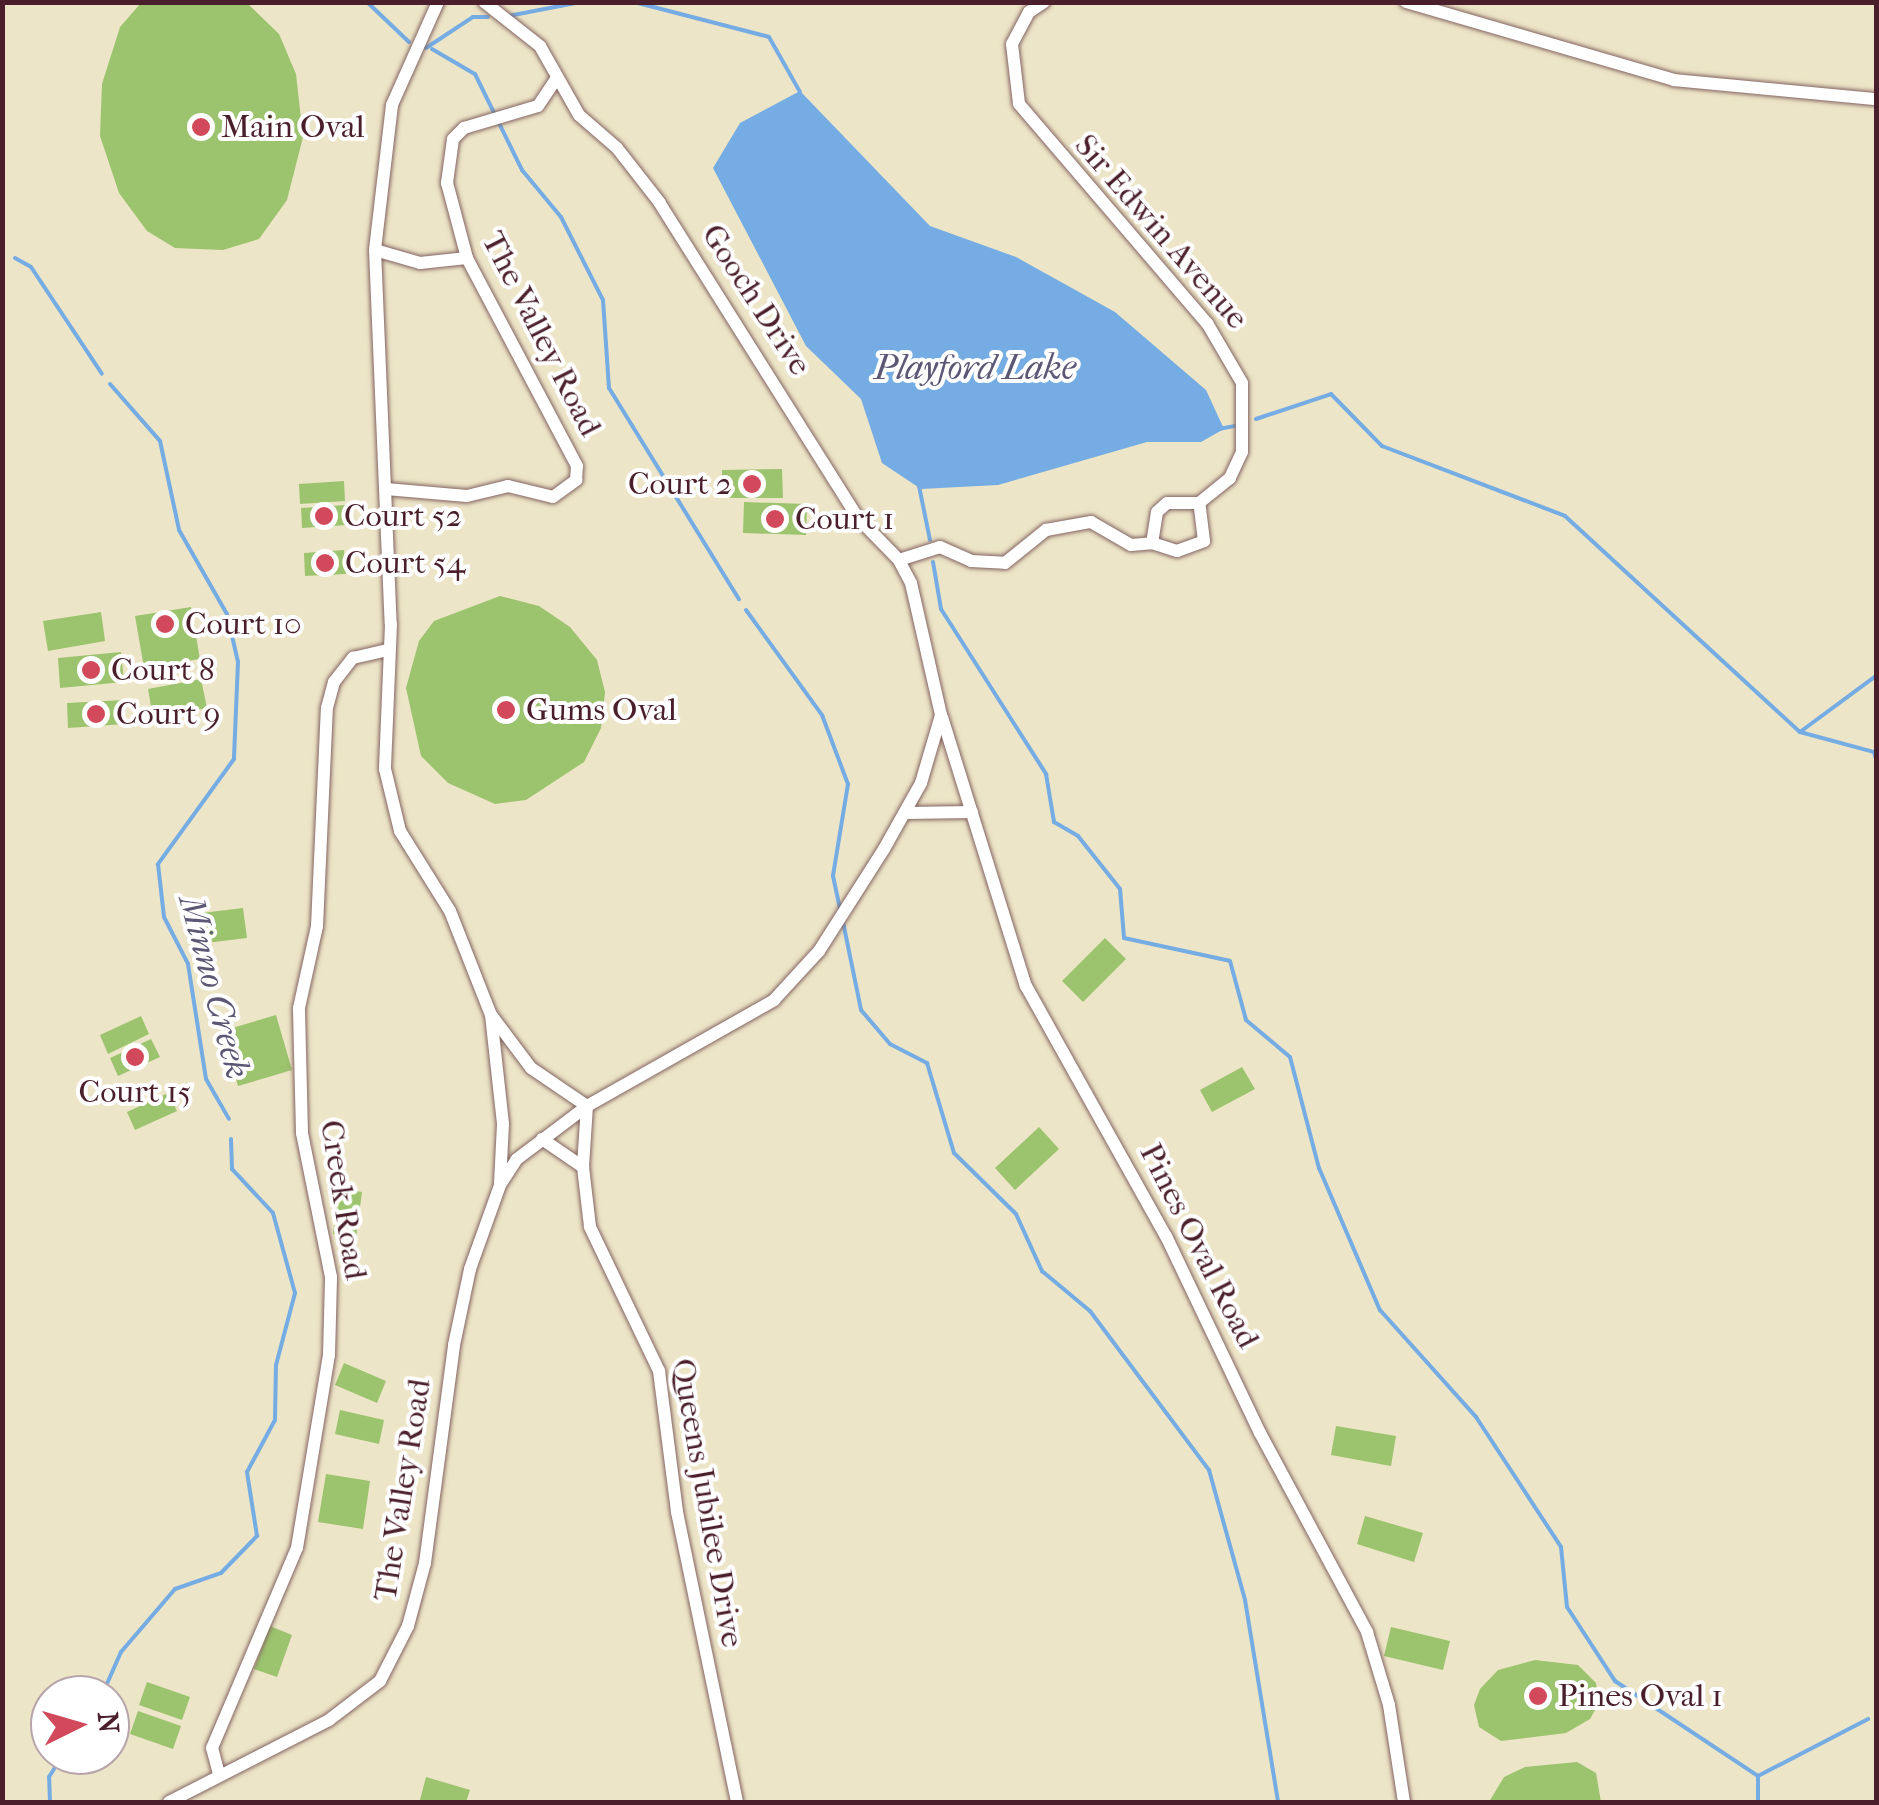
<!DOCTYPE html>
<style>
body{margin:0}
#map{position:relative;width:1879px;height:1805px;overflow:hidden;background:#ede5c7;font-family:"IM FELL French Canon",serif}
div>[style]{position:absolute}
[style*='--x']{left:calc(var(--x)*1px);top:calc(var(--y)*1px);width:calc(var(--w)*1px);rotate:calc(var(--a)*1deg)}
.green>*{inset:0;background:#9cc36e}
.water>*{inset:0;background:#74ace3}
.stream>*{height:4px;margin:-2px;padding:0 2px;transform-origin:2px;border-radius:2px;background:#74ace3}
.roads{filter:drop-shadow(0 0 2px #836462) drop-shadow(0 0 2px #836462)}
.street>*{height:12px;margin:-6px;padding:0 6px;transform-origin:6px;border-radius:6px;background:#fff}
.dots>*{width:28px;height:28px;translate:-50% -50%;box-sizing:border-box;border:5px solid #fff;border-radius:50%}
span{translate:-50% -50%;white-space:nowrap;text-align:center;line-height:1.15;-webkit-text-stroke:8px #fff;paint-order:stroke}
.poi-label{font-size:32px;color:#4a1f2b}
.left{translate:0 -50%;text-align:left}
.right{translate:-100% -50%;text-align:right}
.street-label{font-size:32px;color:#4a1f2b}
.water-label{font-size:35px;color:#5b5775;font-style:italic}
.frame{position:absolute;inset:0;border:5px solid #4a1f2b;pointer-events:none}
.north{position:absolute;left:30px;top:1675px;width:100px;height:100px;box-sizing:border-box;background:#fff;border:2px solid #b7a5aa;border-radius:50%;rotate:85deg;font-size:28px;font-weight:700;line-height:40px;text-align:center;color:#4a1f2b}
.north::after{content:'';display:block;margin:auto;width:35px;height:45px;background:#d1495b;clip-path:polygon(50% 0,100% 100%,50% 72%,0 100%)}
</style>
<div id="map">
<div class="green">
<div style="clip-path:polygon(141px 3px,247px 3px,279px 34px,296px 74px,303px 137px,287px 200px,259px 239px,223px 250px,175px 248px,147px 231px,119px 193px,100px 136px,102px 84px,120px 27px)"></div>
<div style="clip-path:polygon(782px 469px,783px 498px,722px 498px,722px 470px)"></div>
<div style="clip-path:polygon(344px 481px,345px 501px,300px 504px,299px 484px)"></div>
<div style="clip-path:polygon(744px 502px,807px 504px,806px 535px,743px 533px)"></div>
<div style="clip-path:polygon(345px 505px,347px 525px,302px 528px,301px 508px)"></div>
<div style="clip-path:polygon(344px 550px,346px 574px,305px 576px,304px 553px)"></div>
<div style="clip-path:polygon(500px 596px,539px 606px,570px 627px,597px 660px,605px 692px,601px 728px,584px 762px,526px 800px,495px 804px,448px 783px,421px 756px,406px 688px,419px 641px,434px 621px)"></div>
<div style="clip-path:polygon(191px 607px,200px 659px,144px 668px,135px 616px)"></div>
<div style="clip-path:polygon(101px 612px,105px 641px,48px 651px,43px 621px)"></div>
<div style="clip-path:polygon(121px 652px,124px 682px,60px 688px,58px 658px)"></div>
<div style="clip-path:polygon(201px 679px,207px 708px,153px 718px,148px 689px)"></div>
<div style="clip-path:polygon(124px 700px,125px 724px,68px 728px,67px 703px)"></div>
<div style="clip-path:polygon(243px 908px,247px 938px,189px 945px,185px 915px)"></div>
<div style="clip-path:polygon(1105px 938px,1126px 959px,1083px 1002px,1062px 981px)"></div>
<div style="clip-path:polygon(276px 1015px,292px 1070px,238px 1086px,222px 1031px)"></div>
<div style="clip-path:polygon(141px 1016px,149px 1034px,108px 1054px,100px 1035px)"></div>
<div style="clip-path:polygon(151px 1039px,160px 1057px,118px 1076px,110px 1058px)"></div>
<div style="clip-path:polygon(1242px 1067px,1255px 1089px,1212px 1112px,1200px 1090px)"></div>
<div style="clip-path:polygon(168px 1093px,177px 1111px,135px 1130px,127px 1112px)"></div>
<div style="clip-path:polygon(1039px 1127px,1059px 1149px,1015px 1190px,995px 1168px)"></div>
<div style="clip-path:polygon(338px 1188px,362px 1192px,356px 1237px,333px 1234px)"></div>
<div style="clip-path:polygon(344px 1363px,386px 1381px,377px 1403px,335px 1385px)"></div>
<div style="clip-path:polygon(340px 1410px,384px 1420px,379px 1444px,335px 1434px)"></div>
<div style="clip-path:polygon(1336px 1426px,1396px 1436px,1391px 1466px,1331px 1455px)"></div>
<div style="clip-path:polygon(326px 1474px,370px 1481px,363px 1529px,318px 1522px)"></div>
<div style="clip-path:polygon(1365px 1516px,1423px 1533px,1414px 1562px,1357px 1544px)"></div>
<div style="clip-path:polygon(270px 1626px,292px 1635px,277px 1677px,254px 1669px)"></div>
<div style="clip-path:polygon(1391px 1627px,1450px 1641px,1443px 1670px,1384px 1656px)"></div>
<div style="clip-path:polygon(1535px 1660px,1578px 1665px,1596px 1683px,1599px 1703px,1590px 1719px,1566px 1733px,1501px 1741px,1479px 1727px,1474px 1705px,1480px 1689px,1498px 1670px)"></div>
<div style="clip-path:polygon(147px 1682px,190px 1697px,182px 1720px,139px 1705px)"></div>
<div style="clip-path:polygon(138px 1711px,181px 1726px,173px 1749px,130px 1734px)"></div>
<div style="clip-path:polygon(1577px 1762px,1596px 1773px,1601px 1802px,1489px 1802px,1504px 1777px,1525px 1767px)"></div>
<div style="clip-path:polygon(426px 1777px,470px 1790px,466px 1802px,420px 1800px)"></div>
</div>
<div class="water">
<div style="clip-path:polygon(800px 91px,930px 226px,1016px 257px,1115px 312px,1206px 390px,1224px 429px,1201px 442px,1147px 442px,998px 485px,921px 489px,882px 463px,861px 399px,806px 346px,713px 168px,740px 123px)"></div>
</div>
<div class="stream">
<div style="--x:367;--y:2;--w:58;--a:43.6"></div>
<div style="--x:634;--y:2;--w:139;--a:14.5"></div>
<div style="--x:769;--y:37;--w:63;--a:60.6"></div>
<div style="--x:508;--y:16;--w:74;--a:-10.9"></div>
<div style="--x:426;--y:48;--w:56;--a:-33.4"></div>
<div style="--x:473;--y:17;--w:15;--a:0"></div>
<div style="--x:432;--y:49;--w:50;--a:30.2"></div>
<div style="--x:475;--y:74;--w:107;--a:63.9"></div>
<div style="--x:522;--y:170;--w:61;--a:50.3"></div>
<div style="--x:561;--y:217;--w:93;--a:63.2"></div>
<div style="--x:603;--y:300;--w:88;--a:86.1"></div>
<div style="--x:609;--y:388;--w:248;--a:58.4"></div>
<div style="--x:15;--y:258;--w:18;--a:29"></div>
<div style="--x:31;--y:267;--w:128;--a:56.4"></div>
<div style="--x:110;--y:384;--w:76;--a:48.7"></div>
<div style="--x:160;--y:441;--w:91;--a:77.9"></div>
<div style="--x:179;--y:530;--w:97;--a:60.3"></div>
<div style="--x:227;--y:614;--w:49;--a:77.1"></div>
<div style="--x:238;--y:662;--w:97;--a:92.4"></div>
<div style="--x:234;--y:759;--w:130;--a:125.9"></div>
<div style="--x:158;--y:864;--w:53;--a:83.5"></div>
<div style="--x:164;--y:917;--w:53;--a:62.9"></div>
<div style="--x:188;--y:964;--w:116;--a:81.1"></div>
<div style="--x:206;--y:1079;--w:46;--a:60.1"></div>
<div style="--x:1256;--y:419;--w:79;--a:-18.4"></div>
<div style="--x:1331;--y:394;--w:73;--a:45.6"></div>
<div style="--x:1382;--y:446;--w:196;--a:20.9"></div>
<div style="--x:1565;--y:516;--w:319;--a:42.6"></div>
<div style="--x:1800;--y:732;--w:94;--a:-36.4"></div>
<div style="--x:1219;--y:429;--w:15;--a:-11"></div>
<div style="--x:919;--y:486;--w:55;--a:78.5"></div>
<div style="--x:933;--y:562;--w:48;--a:80.3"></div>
<div style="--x:941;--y:609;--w:196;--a:57.5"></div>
<div style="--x:1046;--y:774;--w:49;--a:80.5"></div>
<div style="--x:1054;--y:822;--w:28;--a:30"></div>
<div style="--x:1078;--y:836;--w:68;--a:51.6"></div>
<div style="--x:1120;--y:889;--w:49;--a:85.3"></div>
<div style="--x:1124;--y:938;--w:108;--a:12.2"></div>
<div style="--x:1230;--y:961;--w:61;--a:74.8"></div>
<div style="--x:1246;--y:1020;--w:57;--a:40.1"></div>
<div style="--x:1290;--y:1057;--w:115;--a:75.4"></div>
<div style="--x:1319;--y:1168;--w:155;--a:66.8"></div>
<div style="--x:1380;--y:1310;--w:144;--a:48.1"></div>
<div style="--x:1476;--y:1417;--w:155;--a:56.8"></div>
<div style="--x:1561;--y:1547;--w:60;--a:84.3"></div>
<div style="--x:1567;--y:1607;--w:88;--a:57"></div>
<div style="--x:1615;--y:1681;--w:172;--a:33.6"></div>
<div style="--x:1758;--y:1776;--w:26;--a:90"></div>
<div style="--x:746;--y:610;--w:130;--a:54.1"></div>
<div style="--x:822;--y:715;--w:74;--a:69.4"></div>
<div style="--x:848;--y:784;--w:93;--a:99.3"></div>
<div style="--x:833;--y:876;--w:33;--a:78"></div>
<div style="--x:1800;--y:732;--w:77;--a:15.1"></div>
<div style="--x:1874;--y:752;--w:7;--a:74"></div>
<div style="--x:843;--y:922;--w:90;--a:78.4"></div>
<div style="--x:861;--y:1010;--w:45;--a:49.5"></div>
<div style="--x:890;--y:1044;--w:42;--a:27.2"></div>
<div style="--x:927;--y:1063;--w:94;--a:73.3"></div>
<div style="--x:954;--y:1153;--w:87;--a:44.5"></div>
<div style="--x:1016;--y:1214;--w:63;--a:65.5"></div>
<div style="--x:1042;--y:1271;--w:62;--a:39.8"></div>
<div style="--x:1090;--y:1311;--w:199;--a:53.2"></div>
<div style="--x:1209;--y:1470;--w:135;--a:74.5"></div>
<div style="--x:1245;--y:1600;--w:205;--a:80.7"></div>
<div style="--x:102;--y:1695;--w:47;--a:-66.2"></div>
<div style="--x:121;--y:1652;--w:83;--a:-49.4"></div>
<div style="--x:175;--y:1589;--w:49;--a:-19.2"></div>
<div style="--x:221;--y:1573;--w:52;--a:-45.8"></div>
<div style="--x:257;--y:1536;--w:65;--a:-98.9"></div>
<div style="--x:247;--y:1472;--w:59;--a:-61.7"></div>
<div style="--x:275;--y:1420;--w:55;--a:-89"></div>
<div style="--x:276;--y:1365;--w:74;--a:-75.2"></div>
<div style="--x:295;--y:1293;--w:83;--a:-105.4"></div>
<div style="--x:273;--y:1213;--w:60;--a:-133"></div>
<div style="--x:232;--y:1169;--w:30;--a:-92"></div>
<div style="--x:1758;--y:1776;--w:124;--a:-27.4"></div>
<div style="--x:50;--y:1802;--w:25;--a:-92"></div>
<div style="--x:49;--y:1777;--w:26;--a:-58"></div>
</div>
<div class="roads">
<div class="street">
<div style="--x:438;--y:2;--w:113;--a:114.1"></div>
<div style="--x:392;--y:105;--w:146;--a:96.7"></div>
<div style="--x:375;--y:250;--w:374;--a:87.6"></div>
<div style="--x:391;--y:624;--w:145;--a:92.4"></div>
<div style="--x:385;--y:769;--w:64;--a:76.4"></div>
<div style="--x:400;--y:831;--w:94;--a:58"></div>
<div style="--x:450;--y:911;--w:112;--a:68.5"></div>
<div style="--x:491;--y:1015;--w:110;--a:83.7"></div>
<div style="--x:503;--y:1124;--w:59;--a:92.9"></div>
<div style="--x:1044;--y:2;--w:18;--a:146"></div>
<div style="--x:1029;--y:12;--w:36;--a:118"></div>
<div style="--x:1012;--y:44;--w:60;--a:83.3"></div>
<div style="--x:1019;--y:104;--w:289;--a:49.4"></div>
<div style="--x:1207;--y:323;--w:69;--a:59.7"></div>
<div style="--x:1242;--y:383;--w:69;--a:90"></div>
<div style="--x:1242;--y:452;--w:29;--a:115"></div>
<div style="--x:1230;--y:478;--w:40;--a:141"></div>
<div style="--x:1199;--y:503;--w:32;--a:180"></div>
<div style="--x:1167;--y:503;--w:13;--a:138"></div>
<div style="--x:1157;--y:512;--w:31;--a:99"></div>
<div style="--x:1406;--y:2;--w:279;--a:16.2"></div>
<div style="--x:1674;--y:80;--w:203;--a:5.4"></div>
<div style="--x:375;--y:250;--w:47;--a:16.1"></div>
<div style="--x:420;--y:263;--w:47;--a:-6.1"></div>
<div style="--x:386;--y:489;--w:81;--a:4.9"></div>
<div style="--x:467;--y:496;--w:42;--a:-13.7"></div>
<div style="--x:508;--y:486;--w:46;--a:13.7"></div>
<div style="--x:553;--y:497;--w:29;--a:-36"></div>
<div style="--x:576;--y:480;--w:14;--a:-86"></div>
<div style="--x:577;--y:466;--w:235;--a:-117.9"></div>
<div style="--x:467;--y:258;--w:78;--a:-104.9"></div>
<div style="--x:447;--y:183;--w:44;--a:-82.2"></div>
<div style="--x:453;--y:139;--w:16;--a:-45"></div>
<div style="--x:464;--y:128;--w:77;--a:-16.6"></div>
<div style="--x:538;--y:106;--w:32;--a:-56"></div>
<div style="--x:1152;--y:543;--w:26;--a:18"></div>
<div style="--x:1177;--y:551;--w:29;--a:-20"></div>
<div style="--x:1204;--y:541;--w:38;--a:-97"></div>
<div style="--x:899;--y:560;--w:43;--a:-17.6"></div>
<div style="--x:940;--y:547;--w:34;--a:24"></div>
<div style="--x:971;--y:561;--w:34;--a:3"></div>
<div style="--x:1005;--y:563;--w:53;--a:-38.8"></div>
<div style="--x:1046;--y:530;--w:46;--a:-10.1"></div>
<div style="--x:1091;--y:522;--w:46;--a:29.9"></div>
<div style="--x:1131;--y:545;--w:21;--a:-5"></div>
<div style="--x:942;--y:717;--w:282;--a:72.7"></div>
<div style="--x:1026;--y:986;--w:287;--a:60.8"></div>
<div style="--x:1166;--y:1236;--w:218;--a:64.5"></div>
<div style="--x:1260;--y:1433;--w:226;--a:61.7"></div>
<div style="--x:1367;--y:1632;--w:76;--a:73.2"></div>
<div style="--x:1389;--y:1705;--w:98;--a:81.2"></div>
<div style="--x:905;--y:813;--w:67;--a:-0.9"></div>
<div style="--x:492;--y:1016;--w:65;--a:53.1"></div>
<div style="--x:531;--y:1068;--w:68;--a:34.2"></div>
<div style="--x:587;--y:1106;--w:61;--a:93.8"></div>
<div style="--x:583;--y:1167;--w:60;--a:83.3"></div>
<div style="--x:590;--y:1227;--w:160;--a:64.4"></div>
<div style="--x:659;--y:1371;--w:142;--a:82.7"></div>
<div style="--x:677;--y:1512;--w:296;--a:78.3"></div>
<div style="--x:542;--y:1139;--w:50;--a:34.3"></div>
<div style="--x:219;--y:1774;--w:27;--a:-105"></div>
<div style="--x:212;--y:1748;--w:217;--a:-67"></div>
<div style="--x:297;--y:1548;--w:196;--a:-80.6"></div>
<div style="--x:329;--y:1355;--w:78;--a:-88.5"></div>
<div style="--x:331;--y:1277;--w:147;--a:-101.4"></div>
<div style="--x:302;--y:1133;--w:125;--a:-91.4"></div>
<div style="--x:299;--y:1008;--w:84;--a:-77.6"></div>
<div style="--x:317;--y:926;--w:218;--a:-87.4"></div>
<div style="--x:327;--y:708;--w:27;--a:-75"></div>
<div style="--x:334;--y:682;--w:31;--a:-52"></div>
<div style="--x:353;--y:658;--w:37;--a:-13"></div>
<div style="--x:169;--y:1802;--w:180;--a:-27.1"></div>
<div style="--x:329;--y:1720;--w:64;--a:-37.4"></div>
<div style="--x:380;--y:1681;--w:62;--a:-63"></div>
<div style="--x:408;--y:1626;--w:65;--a:-74.9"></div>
<div style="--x:425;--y:1563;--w:220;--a:-82.4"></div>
<div style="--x:454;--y:1345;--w:78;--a:-78.1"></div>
<div style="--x:470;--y:1269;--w:89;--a:-70.3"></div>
<div style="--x:500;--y:1185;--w:31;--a:-57"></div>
<div style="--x:517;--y:1159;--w:88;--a:-37.1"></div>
<div style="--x:587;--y:1106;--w:215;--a:-29.5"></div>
<div style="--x:774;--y:1000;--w:67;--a:-47.4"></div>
<div style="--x:819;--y:951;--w:121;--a:-57.5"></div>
<div style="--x:884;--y:849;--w:76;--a:-60.7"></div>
<div style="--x:921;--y:783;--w:71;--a:-73.6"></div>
<div style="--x:941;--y:715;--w:135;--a:-102.8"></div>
<div style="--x:911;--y:583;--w:26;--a:-118"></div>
<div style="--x:899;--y:560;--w:59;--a:-134.3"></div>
<div style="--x:858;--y:518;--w:372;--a:-122.2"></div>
<div style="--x:660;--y:203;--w:70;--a:-128"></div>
<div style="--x:617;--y:148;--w:50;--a:-139"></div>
<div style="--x:579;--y:115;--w:79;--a:-119.5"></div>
<div style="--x:540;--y:46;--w:71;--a:-141.8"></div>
</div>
</div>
<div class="dots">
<div style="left:201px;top:127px;background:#d1495b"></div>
<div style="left:752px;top:484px;background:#d1495b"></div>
<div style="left:324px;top:516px;background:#d1495b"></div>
<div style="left:775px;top:519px;background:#d1495b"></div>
<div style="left:325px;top:563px;background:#d1495b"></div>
<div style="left:165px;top:624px;background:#d1495b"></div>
<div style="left:91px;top:670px;background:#d1495b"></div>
<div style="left:506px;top:710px;background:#d1495b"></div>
<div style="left:96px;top:714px;background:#d1495b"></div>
<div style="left:135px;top:1057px;background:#d1495b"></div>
<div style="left:1538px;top:1696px;background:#d1495b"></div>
</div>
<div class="poi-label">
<span class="left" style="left:221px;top:127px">Main Oval</span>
<span class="right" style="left:732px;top:484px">Court 2</span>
<span class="left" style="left:344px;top:516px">Court 52</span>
<span class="left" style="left:795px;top:519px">Court 1</span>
<span class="left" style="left:345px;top:563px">Court 54</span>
<span class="left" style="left:185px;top:624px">Court 10</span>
<span class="left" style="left:111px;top:670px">Court 8</span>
<span class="left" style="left:526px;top:710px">Gums Oval</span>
<span class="left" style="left:116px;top:714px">Court 9</span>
<span style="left:135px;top:1092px">Court 15</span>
<span class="left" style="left:1558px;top:1696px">Pines Oval 1</span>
</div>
<div class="street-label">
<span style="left:1161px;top:232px;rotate:49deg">Sir Edwin Avenue</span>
<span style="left:756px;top:300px;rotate:57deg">Gooch Drive</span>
<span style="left:541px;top:334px;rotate:63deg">The Valley Road</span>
<span style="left:343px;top:1200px;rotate:81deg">Creek Road</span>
<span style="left:1199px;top:1246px;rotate:63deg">Pines Oval Road</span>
<span style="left:403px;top:1490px;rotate:-81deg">The Valley Road</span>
<span style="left:707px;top:1503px;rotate:80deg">Queens Jubilee Drive</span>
</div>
<div class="water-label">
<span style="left:975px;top:368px">Playford Lake</span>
<span style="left:214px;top:987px;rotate:75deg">Minno Creek</span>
</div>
<div class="frame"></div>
<div class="north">N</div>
</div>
